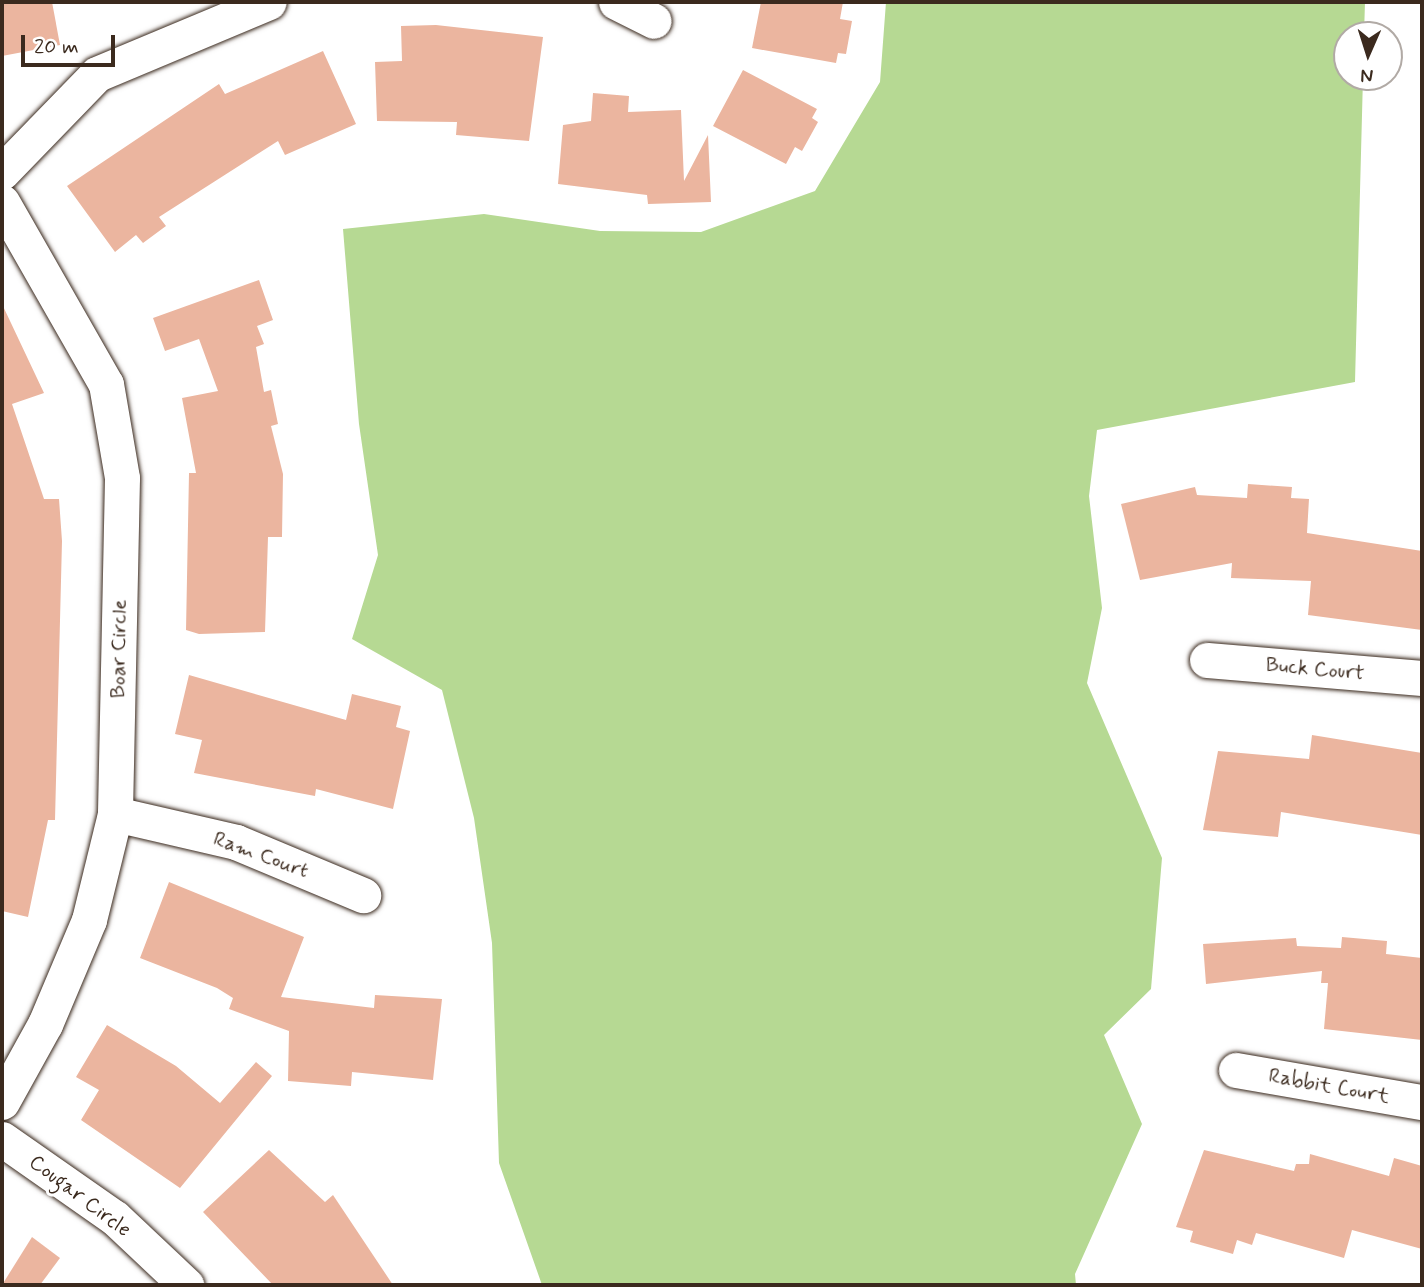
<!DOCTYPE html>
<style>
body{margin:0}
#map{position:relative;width:1424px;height:1287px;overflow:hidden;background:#fff;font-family:Mynerve,sans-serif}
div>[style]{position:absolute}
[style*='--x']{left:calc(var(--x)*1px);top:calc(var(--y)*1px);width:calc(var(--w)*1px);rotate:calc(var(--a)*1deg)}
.green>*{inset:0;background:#b6d993}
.building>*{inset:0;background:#ebb59f}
.roads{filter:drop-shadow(0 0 2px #3b2a1e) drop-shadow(0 0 2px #3b2a1e)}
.street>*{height:35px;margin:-17.5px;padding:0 17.5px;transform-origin:17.5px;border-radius:17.5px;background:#fff}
span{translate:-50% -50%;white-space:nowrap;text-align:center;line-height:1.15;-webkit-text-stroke:6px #fff;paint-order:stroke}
.street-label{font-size:21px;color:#3b2a1e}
.frame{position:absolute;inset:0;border:4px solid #3b2a1e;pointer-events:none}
.north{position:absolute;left:1333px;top:21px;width:70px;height:70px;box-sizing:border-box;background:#fff;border:2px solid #b1aaa5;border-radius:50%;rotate:183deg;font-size:19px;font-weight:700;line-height:28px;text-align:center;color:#3b2a1e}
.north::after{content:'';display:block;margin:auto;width:24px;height:32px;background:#3b2a1e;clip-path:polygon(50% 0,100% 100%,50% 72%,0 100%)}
.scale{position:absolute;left:21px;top:35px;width:94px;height:32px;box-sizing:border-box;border:4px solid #3b2a1e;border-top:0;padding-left:9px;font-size:21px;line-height:24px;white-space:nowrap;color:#3b2a1e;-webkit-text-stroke:5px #fff;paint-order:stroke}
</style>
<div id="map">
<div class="green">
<div style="clip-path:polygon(886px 2px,1365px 2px,1364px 35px,1347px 35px,1347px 77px,1363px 77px,1355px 382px,1097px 430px,1089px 496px,1102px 608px,1087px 683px,1162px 858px,1151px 989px,1104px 1035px,1142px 1124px,1075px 1274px,1076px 1285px,542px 1285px,499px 1163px,492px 943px,474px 818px,442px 690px,352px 639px,378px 555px,359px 424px,343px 229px,484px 214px,600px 231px,701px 232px,815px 191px,880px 82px)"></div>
</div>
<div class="building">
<div style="clip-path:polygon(2px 2px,52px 2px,60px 45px,2px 56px)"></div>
<div style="clip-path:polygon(761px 2px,843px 2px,840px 19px,852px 21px,846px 54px,838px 53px,836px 63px,752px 48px)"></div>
<div style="clip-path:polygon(436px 25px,543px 37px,529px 141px,456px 135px,457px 122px,377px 121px,375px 62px,402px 61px,401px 26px)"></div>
<div style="clip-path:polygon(323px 51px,356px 124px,285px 155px,278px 141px,159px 217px,166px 226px,143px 243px,136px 235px,115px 252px,67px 186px,219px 84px,225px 94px)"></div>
<div style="clip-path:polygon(743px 70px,817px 109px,812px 118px,818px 122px,802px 151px,795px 147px,786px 164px,713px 126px)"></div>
<div style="clip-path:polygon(593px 93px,629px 96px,628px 112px,681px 110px,684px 181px,708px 135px,711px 202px,648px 204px,647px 195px,558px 184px,563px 125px,591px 121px)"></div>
<div style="clip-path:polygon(259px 280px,273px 320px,257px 326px,264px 344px,256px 347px,264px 392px,271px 390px,278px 424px,271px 426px,283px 474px,282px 537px,268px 537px,265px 632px,199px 634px,186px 630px,189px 473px,196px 473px,182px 398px,218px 391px,199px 339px,165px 351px,153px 318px)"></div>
<div style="clip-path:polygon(2px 304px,44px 393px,12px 404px,44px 499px,59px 499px,62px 541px,55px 820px,48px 820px,28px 917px,2px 911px)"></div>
<div style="clip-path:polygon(1248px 484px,1292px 487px,1291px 498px,1309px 499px,1307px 533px,1422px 551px,1422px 630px,1308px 615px,1311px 581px,1231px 578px,1232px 563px,1140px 580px,1121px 504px,1195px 487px,1197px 495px,1247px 498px)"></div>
<div style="clip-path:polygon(189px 675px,346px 720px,352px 694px,401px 706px,396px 727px,410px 731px,393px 809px,316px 789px,315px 796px,194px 773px,202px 740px,175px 734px)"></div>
<div style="clip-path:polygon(1312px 735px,1422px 753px,1422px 835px,1281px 812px,1278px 837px,1203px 830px,1218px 751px,1309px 759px)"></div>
<div style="clip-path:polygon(169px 882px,304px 937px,281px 997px,374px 1008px,375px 995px,442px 999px,433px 1080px,352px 1072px,351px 1086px,288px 1081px,289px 1031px,229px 1009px,233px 998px,217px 988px,140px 958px)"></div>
<div style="clip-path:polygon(1342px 937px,1387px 941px,1386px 954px,1422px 958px,1422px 1040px,1324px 1029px,1328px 983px,1321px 983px,1322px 971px,1206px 984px,1203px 944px,1296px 938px,1297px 946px,1341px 948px)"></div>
<div style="clip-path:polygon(107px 1025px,176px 1066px,220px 1103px,256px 1062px,272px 1076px,180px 1188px,81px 1120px,99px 1090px,76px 1077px)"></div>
<div style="clip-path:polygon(269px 1150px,325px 1202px,333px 1195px,393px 1285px,273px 1285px,203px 1212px)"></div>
<div style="clip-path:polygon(1204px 1150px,1294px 1171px,1296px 1164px,1309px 1164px,1310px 1154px,1389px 1176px,1394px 1158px,1422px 1166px,1422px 1249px,1352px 1230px,1344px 1258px,1256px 1233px,1252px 1245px,1237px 1240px,1233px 1254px,1190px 1242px,1193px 1231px,1176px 1227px)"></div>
<div style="clip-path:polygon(32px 1237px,60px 1258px,40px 1285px,2px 1285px)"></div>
</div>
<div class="roads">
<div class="street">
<div style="--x:616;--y:2;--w:42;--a:26.6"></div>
<div style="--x:2;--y:172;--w:136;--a:-45.9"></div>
<div style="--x:97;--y:74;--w:186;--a:-22.7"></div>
<div style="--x:2;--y:202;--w:210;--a:60.3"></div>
<div style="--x:106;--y:384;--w:95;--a:80.3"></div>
<div style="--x:122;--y:478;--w:336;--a:91.2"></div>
<div style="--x:115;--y:814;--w:109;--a:103.8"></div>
<div style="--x:89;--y:920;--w:113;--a:112.9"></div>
<div style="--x:45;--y:1024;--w:89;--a:118.9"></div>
<div style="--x:1207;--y:660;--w:216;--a:4.8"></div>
<div style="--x:115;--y:814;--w:124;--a:13"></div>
<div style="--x:236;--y:842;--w:138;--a:22.7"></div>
<div style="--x:1236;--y:1070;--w:189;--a:9.8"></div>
<div style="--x:2;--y:1139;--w:138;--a:35"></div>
<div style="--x:115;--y:1218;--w:98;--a:43.3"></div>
</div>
</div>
<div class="street-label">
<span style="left:119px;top:649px;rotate:-89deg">Boar Circle</span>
<span style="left:1315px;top:669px;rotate:5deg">Buck Court</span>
<span style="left:261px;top:855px;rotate:20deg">Ram Court</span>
<span style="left:1329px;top:1086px;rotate:10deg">Rabbit Court</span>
<span style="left:80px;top:1196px;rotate:37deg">Cougar Circle</span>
</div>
<div class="frame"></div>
<div class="north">N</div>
<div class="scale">20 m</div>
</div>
